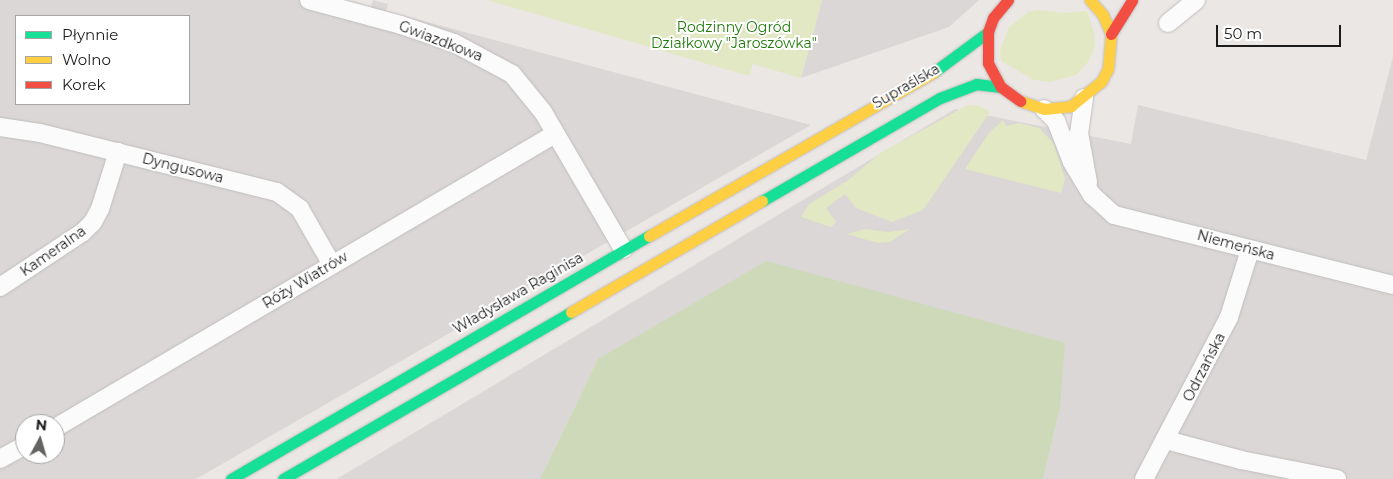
<!DOCTYPE html>
<meta charset="utf-8">
<style>
body{margin:0}
#map{position:relative;width:1393px;height:479px;overflow:hidden;background:#ebe7e5;font-family:Montserrat,sans-serif}
div>[style]{position:absolute}
[style*='--x']{left:calc(var(--x)*1px);top:calc(var(--y)*1px);width:calc(var(--w)*1px);rotate:calc(var(--a)*1deg)}
.residential>*{inset:0;background:#dad7d6}
.grass>*{inset:0;background:#e2e8c3}
.forest>*{inset:0;background:#ced9ba}
.roads{filter:drop-shadow(0 0 1px #c0bebd) drop-shadow(0 0 1px #c0bebd)}
.street>*{height:18px;margin:-9px;padding:0 9px;transform-origin:9px;border-radius:9px;background:#fcfbfb}
.fast>*{height:11px;margin:-5.5px;padding:0 5.5px;transform-origin:5.5px;border-radius:5.5px;background:#16e098}
.slow>*{height:11px;margin:-5.5px;padding:0 5.5px;transform-origin:5.5px;border-radius:5.5px;background:#ffcf43}
.jam>*{height:11px;margin:-5.5px;padding:0 5.5px;transform-origin:5.5px;border-radius:5.5px;background:#f24e42}
span{translate:-50% -50%;white-space:nowrap;text-align:center;line-height:1.15;-webkit-text-stroke:4px #fff;paint-order:stroke}
.park-label{font-size:14px;color:#217a0b}
.street-label{font-size:14px;color:#1c1c1c}
.legend{position:absolute;left:15px;top:15px;width:175px;height:90px;box-sizing:border-box;background:#fff;border:1px solid #a4a4a4;margin:0;padding:6px 9px;list-style:none;font-size:15px;color:#1c1c1c}
.legend li{display:flex;align-items:center;gap:10px;height:25px}
.legend b{width:25px;border:1px solid #a4a4a4}
.north{position:absolute;left:15px;top:414px;width:50px;height:50px;box-sizing:border-box;background:#fff;border:1px solid #a4a4a4;border-radius:50%;rotate:6deg;font-size:14px;font-weight:700;line-height:20px;text-align:center;color:#1c1c1c}
.north::after{content:'';display:block;margin:auto;width:18px;height:22px;background:#646362;clip-path:polygon(50% 0,100% 100%,50% 72%,0 100%)}
.scale{position:absolute;left:1216px;top:25px;width:125px;height:22px;box-sizing:border-box;border:2px solid #1c1c1c;border-top:0;padding-left:6px;font-size:15px;line-height:18px;white-space:nowrap;color:#1c1c1c;-webkit-text-stroke:4px #fff;paint-order:stroke}
</style>
<div id="map">
<div class="residential">
<div style="clip-path:polygon(evenodd,0 0,345px 0,371px 7px,373px 0,388px 4px,386px 11px,811px 125px,196px 479px,0 479px,0 0,16px 16px,189px 16px,189px 104px,16px 104px,16px 16px,0 0,25px 424px,55px 424px,55px 454px,25px 454px,25px 424px)"></div>
<div style="clip-path:polygon(822px 0,979px 0,949px 27px,801px 78px)"></div>
<div style="clip-path:polygon(1393px 57px,1393px 479px,1043px 479px,1060px 408px,598px 359px,540px 479px,337px 479px,955px 109px,1131px 144px,1138px 105px,1366px 160px)"></div>
</div>
<div class="grass">
<div style="clip-path:polygon(487px 0,822px 0,801px 78px,753px 64px,749px 76px)"></div>
<div style="clip-path:polygon(1040px 10px,1064px 13px,1087px 11px,1094px 32px,1095px 47px,1088px 62px,1076px 75px,1050px 82px,1034px 80px,1001px 61px,1000px 50px,1009px 27px,1028px 12px)"></div>
<div style="clip-path:polygon(968px 105px,980px 106px,990px 112px,923px 210px,892px 222px,856px 208px,845px 194px,826px 208px,836px 222px,831px 227px,801px 217px,809px 204px,847px 181px,882px 152px)"></div>
<div style="clip-path:polygon(1003px 120px,1006px 126px,1019px 123px,1039px 128px,1054px 144px,1065px 179px,1061px 193px,965px 169px,989px 133px)"></div>
<div style="clip-path:polygon(865px 229px,888px 232px,910px 229px,890px 242px,878px 243px,847px 234px)"></div>
</div>
<div class="forest">
<div style="clip-path:polygon(766px 261px,1065px 343px,1060px 408px,1043px 479px,540px 479px,598px 359px)"></div>
</div>
<div class="roads">
<div class="street">
<div style="--x:309;--y:0;--w:95;--a:15.2"></div>
<div style="--x:401;--y:25;--w:56;--a:18.8"></div>
<div style="--x:454;--y:43;--w:66;--a:28.1"></div>
<div style="--x:512;--y:74;--w:49;--a:50.8"></div>
<div style="--x:543;--y:112;--w:159;--a:59.7"></div>
<div style="--x:1168;--y:23;--w:36;--a:-39"></div>
<div style="--x:1084;--y:98;--w:35;--a:98"></div>
<div style="--x:1079;--y:133;--w:50;--a:79.6"></div>
<div style="--x:1044;--y:109;--w:17;--a:45"></div>
<div style="--x:1056;--y:121;--w:44;--a:68.7"></div>
<div style="--x:1072;--y:162;--w:39;--a:59"></div>
<div style="--x:1092;--y:195;--w:30;--a:42"></div>
<div style="--x:1114;--y:215;--w:288;--a:14.1"></div>
<div style="--x:0;--y:127;--w:40;--a:8.5"></div>
<div style="--x:40;--y:133;--w:244;--a:14"></div>
<div style="--x:277;--y:192;--w:29;--a:36"></div>
<div style="--x:300;--y:209;--w:62;--a:60.1"></div>
<div style="--x:0;--y:287;--w:100;--a:-33.5"></div>
<div style="--x:83;--y:232;--w:14;--a:-45"></div>
<div style="--x:93;--y:222;--w:15;--a:-62"></div>
<div style="--x:100;--y:209;--w:60;--a:-72.5"></div>
<div style="--x:55;--y:428;--w:580;--a:-30.46"></div>
<div style="--x:1166;--y:440;--w:78;--a:14.9"></div>
<div style="--x:1241;--y:460;--w:98;--a:11.2"></div>
<div style="--x:0;--y:459;--w:29;--a:-29"></div>
<div style="--x:1144;--y:479;--w:183;--a:-62.3"></div>
<div style="--x:1229;--y:317;--w:70;--a:-72.6"></div>
</div>
<div class="fast">
<div style="--x:934;--y:72;--w:67;--a:-36.5"></div>
<div style="--x:762;--y:201;--w:206;--a:-30.1"></div>
<div style="--x:940;--y:98;--w:39;--a:-21"></div>
<div style="--x:976;--y:84;--w:25;--a:7"></div>
<div style="--x:231;--y:479;--w:484;--a:-30.2"></div>
<div style="--x:283;--y:479;--w:333;--a:-30.1"></div>
</div>
<div class="slow">
<div style="--x:1020;--y:101;--w:25;--a:18"></div>
<div style="--x:1044;--y:109;--w:27;--a:-6"></div>
<div style="--x:1071;--y:106;--w:38;--a:-39"></div>
<div style="--x:1101;--y:82;--w:15;--a:-62"></div>
<div style="--x:1108;--y:69;--w:35;--a:-85"></div>
<div style="--x:1111;--y:34;--w:21;--a:-113"></div>
<div style="--x:1103;--y:15;--w:20;--a:-131"></div>
<div style="--x:649;--y:236;--w:329;--a:-29.9"></div>
<div style="--x:571;--y:312;--w:221;--a:-30.2"></div>
</div>
<div class="jam">
<div style="--x:1008;--y:0;--w:23;--a:130"></div>
<div style="--x:993;--y:18;--w:15;--a:110"></div>
<div style="--x:988;--y:32;--w:31;--a:90"></div>
<div style="--x:988;--y:63;--w:27;--a:62"></div>
<div style="--x:1001;--y:87;--w:24;--a:36"></div>
<div style="--x:1111;--y:34;--w:40;--a:-58"></div>
</div>
</div>
<div class="park-label">
<span style="left:734px;top:35px">Rodzinny Ogród<br>Działkowy "Jaroszówka"</span>
</div>
<div class="street-label">
<span style="left:441px;top:41px;rotate:21deg">Gwiazdkowa</span>
<span style="left:906px;top:86px;rotate:-30deg">Supraślska</span>
<span style="left:183px;top:168px;rotate:14deg">Dyngusowa</span>
<span style="left:1236px;top:245px;rotate:15deg">Niemeńska</span>
<span style="left:53px;top:251px;rotate:-35deg">Kameralna</span>
<span style="left:305px;top:280px;rotate:-31deg">Róży Wiatrów</span>
<span style="left:518px;top:293px;rotate:-30deg">Władysława Raginisa</span>
<span style="left:1204px;top:367px;rotate:-63deg">Odrzańska</span>
</div>
<ul class="legend">
<li><b style="height:6px;background:#16e098"></b>Płynnie</li>
<li><b style="height:6px;background:#ffcf43"></b>Wolno</li>
<li><b style="height:6px;background:#f24e42"></b>Korek</li>
</ul>
<div class="north">N</div>
<div class="scale">50 m</div>
</div>
